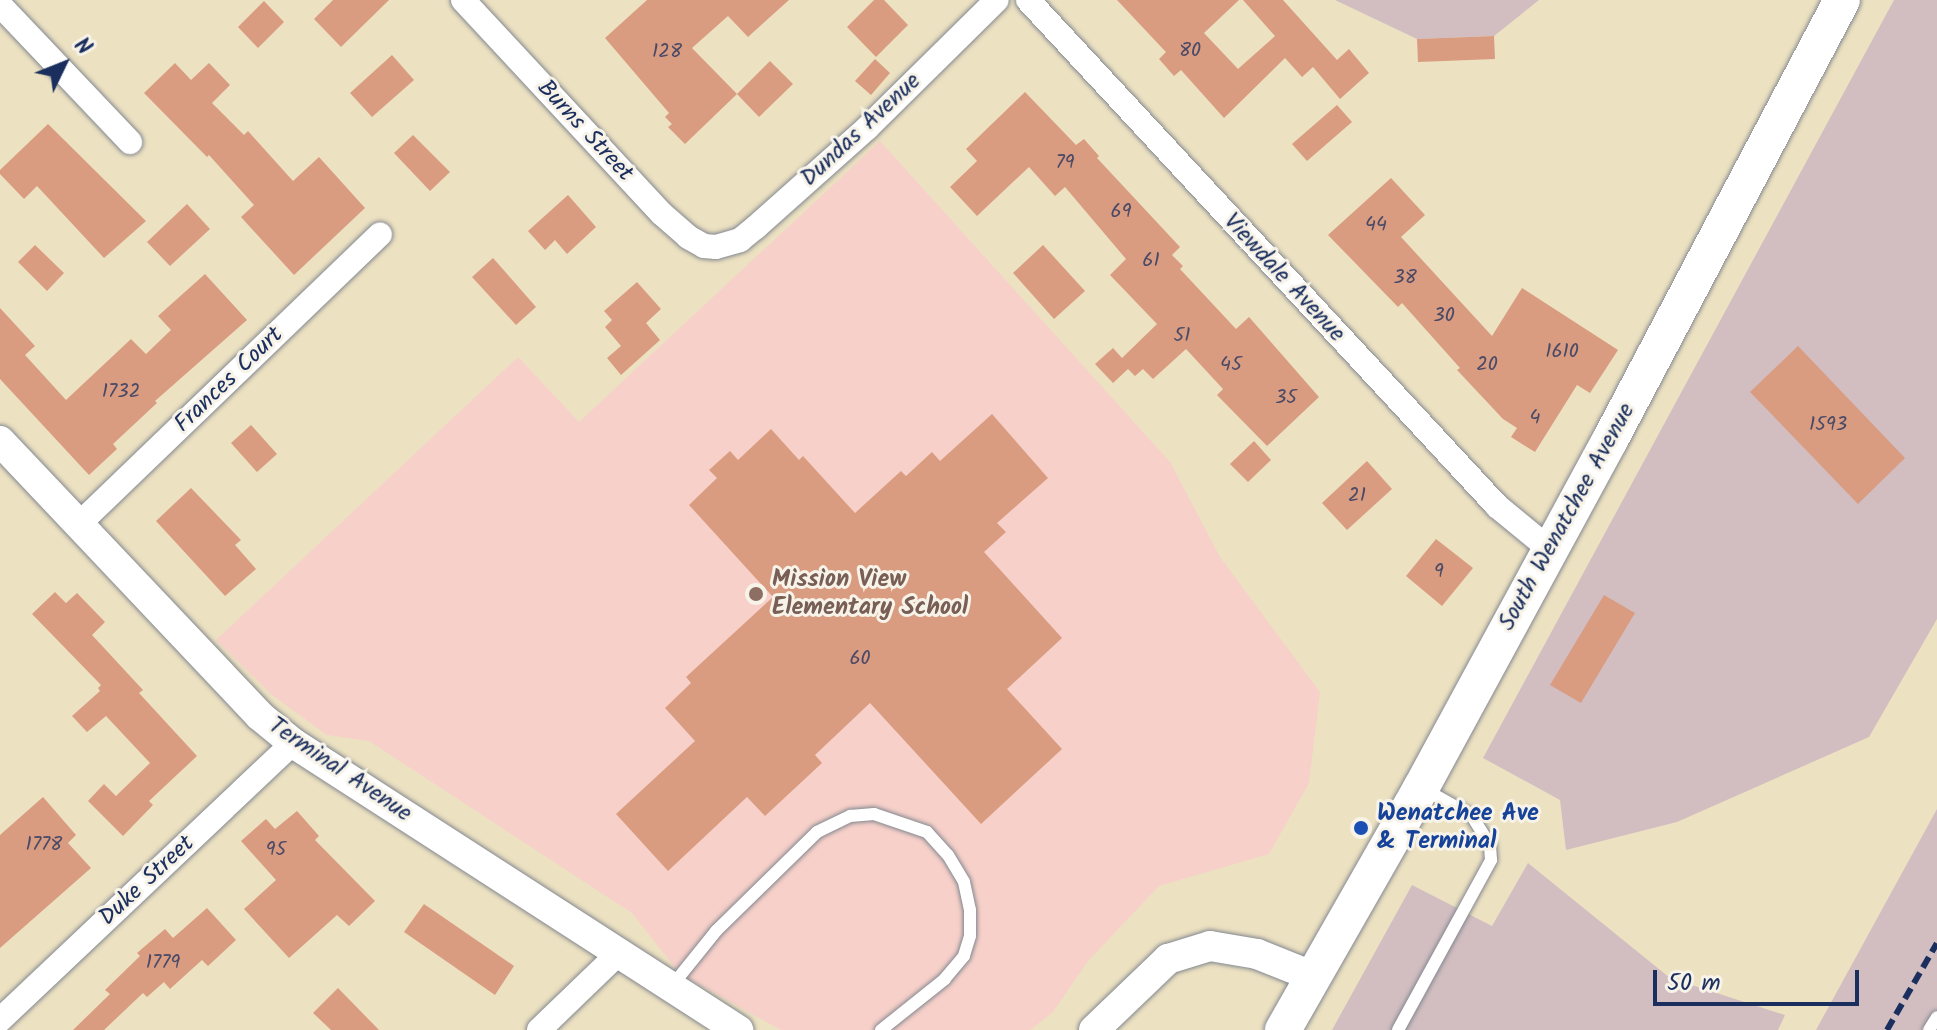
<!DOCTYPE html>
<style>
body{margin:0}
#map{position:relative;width:1937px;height:1030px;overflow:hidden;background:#ece1c1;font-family:Kalam,sans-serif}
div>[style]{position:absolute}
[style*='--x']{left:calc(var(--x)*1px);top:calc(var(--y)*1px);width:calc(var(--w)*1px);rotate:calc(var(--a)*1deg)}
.built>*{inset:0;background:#f7d0c9}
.industrial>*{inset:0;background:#d2bec1}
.building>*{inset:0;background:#da9c80}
.roads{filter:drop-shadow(0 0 2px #848890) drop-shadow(0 0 2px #848890)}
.service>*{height:12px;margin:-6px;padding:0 6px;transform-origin:6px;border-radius:6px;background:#fff}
.minor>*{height:24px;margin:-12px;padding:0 12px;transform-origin:12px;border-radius:12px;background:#fff}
.tertiary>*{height:30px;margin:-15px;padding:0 15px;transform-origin:15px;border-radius:15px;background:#fff}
.secondary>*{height:36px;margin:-18px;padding:0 18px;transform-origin:18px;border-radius:18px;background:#fff}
.rail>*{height:6px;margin-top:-3px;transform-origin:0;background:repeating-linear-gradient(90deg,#1b2f5e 0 12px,transparent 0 18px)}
.dots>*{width:22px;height:22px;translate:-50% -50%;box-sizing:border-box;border:4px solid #f7f3e8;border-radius:50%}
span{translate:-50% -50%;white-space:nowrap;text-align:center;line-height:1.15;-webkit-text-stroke:6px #f7f3e8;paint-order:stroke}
.number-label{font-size:20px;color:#4b4a66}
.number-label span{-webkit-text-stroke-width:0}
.street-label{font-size:24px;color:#1b2f5e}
.education-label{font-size:24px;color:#785e54;font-weight:700}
.left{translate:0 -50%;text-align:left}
.transit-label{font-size:24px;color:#164399;font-weight:700}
.north{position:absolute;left:24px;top:24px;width:80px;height:80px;-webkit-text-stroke:6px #f7f3e8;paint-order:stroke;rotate:47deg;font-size:22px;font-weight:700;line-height:32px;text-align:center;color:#1b2f5e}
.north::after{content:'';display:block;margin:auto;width:28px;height:36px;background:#1b2f5e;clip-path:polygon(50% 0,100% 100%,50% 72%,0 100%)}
.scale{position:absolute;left:1653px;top:970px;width:206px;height:36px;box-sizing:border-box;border:4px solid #1b2f5e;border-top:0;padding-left:10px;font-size:24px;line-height:28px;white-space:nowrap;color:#1b2f5e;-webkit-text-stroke:6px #f7f3e8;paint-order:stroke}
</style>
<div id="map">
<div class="built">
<div style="clip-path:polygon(880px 141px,1170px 462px,1220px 557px,1320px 692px,1309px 783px,1269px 854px,1159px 886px,1088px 961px,1053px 1012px,1030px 1030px,781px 1030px,680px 974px,632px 913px,369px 741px,327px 735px,272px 695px,216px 640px,518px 357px,579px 422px)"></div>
</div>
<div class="industrial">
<div style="clip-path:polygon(1335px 0,1539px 0,1494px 36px,1417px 39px)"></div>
<div style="clip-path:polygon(1894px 0,1937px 0,1937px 619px,1869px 737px,1677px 822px,1566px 850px,1560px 800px,1483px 758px)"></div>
<div style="clip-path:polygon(1937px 809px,1937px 1030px,1816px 1030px)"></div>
<div style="clip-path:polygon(1528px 863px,1670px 978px,1785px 1015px,1778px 1030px,1332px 1030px,1412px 885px,1492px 926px)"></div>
</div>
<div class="building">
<div style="clip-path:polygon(333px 0,389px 0,341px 47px,314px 19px)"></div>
<div style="clip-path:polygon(647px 0,789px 0,748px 37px,728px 16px,692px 48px,737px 94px,685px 144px,668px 127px,672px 124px,665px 117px,669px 113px,605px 38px)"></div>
<div style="clip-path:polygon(874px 0,884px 0,908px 25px,876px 57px,847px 27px)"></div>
<div style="clip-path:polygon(1117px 0,1239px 0,1204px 33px,1238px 69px,1275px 36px,1243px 0,1283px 0,1337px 60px,1349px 49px,1369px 73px,1340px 99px,1313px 67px,1302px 77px,1285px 58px,1224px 118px,1181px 70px,1174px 76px,1159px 59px,1166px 52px,1164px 50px)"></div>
<div style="clip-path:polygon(264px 1px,284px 22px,258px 48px,238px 27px)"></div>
<div style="clip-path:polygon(1494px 36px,1495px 59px,1418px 62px,1417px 39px)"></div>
<div style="clip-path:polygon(392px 55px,414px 80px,372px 117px,350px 93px)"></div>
<div style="clip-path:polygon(875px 59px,890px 73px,871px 95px,855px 81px)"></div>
<div style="clip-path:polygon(770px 61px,793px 84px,759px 117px,737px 94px)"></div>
<div style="clip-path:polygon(175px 63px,191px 80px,209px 63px,230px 85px,212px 103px,244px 135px,248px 131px,293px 181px,319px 157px,365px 208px,294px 275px,241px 217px,254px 205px,209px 155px,207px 157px,144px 93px)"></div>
<div style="clip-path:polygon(1025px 92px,1076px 145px,1084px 139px,1099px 156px,1097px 158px,1180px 247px,1172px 255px,1183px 266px,1180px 269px,1236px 329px,1249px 317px,1319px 397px,1267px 446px,1217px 395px,1223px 389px,1186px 349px,1153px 379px,1143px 369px,1135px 376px,1128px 369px,1113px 383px,1095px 364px,1113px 348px,1122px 358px,1157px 324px,1110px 275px,1126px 259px,1065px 187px,1055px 196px,1029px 167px,977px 216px,950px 187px,977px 161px,966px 149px)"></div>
<div style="clip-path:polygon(1337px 105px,1352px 122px,1307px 161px,1292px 144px)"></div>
<div style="clip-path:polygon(48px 124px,146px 221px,104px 258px,37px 186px,24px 199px,0 174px,0 170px)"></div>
<div style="clip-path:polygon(413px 135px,450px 172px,430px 191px,394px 153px)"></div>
<div style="clip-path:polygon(1391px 178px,1425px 215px,1401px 237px,1492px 336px,1522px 288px,1618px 350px,1590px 393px,1577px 385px,1535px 452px,1511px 437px,1517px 428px,1503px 419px,1457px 370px,1460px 368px,1402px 303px,1398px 307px,1328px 235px)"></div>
<div style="clip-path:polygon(568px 195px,596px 227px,567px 254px,555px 240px,545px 250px,528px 231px)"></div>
<div style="clip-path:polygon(187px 204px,210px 229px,170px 266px,147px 242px)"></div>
<div style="clip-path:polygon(35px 245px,64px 273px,47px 291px,18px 262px)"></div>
<div style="clip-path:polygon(1043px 245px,1085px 291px,1054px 319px,1013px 273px)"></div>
<div style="clip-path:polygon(493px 258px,536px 307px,516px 325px,472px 277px)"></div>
<div style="clip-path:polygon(205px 274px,247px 320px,155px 401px,157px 403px,113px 444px,117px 449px,89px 475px,0 379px,0 308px,35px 346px,25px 355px,66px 400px,131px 339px,146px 354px,171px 330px,158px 316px)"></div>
<div style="clip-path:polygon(637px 282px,661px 309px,646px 323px,660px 340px,621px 375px,607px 358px,621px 346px,605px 327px,612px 320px,604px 311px)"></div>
<div style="clip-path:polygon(1798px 346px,1905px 458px,1858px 504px,1750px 392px)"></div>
<div style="clip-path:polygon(992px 414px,1048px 478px,997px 523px,1006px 532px,984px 552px,1062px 638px,1007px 689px,1062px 749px,981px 824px,870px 703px,815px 755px,822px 763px,765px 816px,747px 797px,668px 871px,616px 814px,695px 741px,665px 708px,691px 683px,686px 677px,773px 597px,689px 505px,717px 478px,709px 470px,730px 451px,738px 460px,771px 429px,799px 460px,803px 456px,855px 513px,901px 471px,906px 476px,932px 452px,940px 461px)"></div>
<div style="clip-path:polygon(251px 425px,277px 454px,257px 472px,231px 443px)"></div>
<div style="clip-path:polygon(1254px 441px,1271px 460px,1248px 482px,1230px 464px)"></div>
<div style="clip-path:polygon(1367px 461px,1392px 489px,1347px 530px,1322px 503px)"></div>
<div style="clip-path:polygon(191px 488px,241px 540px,235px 545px,256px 569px,225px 596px,156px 521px)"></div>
<div style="clip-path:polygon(1436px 539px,1473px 568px,1442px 606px,1406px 576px)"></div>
<div style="clip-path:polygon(55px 592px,66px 603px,77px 593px,105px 622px,92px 635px,143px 690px,139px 693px,197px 756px,149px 801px,153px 805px,123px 836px,88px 801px,104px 784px,116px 796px,150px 763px,106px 716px,87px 732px,72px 716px,100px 691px,98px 688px,101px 685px,32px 614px)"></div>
<div style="clip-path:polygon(1604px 595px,1635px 613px,1581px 703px,1550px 685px)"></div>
<div style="clip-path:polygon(43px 797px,76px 835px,68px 843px,91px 868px,0 948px,0 835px)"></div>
<div style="clip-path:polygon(297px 811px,319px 836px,315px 840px,375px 901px,349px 926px,337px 915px,289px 958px,244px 909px,276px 880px,241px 841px,266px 819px,275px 829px)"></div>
<div style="clip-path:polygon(424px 904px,514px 966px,495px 995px,404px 932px)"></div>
<div style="clip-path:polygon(207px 908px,236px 940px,208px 966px,202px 960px,170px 989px,164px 982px,147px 997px,143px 993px,104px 1030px,73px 1030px,110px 994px,105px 990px,140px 956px,137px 953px,165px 929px,173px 938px)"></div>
<div style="clip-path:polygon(338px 988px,379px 1030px,331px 1030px,313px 1013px)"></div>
</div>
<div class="roads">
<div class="service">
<div style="--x:671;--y:987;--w:72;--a:-51.2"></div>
<div style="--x:716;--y:931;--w:141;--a:-44.4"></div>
<div style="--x:817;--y:832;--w:37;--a:-26"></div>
<div style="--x:850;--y:816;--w:24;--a:-5"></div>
<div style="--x:874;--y:814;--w:56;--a:18.8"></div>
<div style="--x:927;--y:832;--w:31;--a:48"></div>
<div style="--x:948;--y:855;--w:31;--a:59"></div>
<div style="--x:964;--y:882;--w:29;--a:78"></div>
<div style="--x:970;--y:910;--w:26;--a:90"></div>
<div style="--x:970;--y:936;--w:21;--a:107"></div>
<div style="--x:964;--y:956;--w:30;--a:130"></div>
<div style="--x:945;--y:979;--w:82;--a:141.4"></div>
<div style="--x:1398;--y:1030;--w:194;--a:-61.3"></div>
<div style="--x:1491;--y:860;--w:15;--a:-94"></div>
<div style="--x:1490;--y:845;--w:34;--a:-122"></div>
<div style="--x:1472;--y:816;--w:55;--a:-150.6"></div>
<div style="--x:1929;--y:1030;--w:15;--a:-58"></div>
</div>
<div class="minor">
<div style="--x:463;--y:0;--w:292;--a:47.1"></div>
<div style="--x:662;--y:214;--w:35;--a:41"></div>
<div style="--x:688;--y:237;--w:18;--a:29"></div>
<div style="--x:704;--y:246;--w:12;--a:5"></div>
<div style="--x:716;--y:247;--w:25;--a:-16"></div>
<div style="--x:740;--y:240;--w:21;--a:-39"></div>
<div style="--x:756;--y:227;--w:149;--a:-41.7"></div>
<div style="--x:867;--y:128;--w:182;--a:-44.6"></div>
<div style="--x:1028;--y:0;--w:690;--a:47.17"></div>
<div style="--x:1497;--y:506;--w:66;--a:39.5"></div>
<div style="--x:0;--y:5;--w:189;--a:46.5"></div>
<div style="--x:78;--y:525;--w:419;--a:-43.9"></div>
<div style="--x:0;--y:1020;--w:403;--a:-43.4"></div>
<div style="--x:539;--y:1030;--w:110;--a:-43.9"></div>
</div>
<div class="tertiary">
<div style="--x:0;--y:441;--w:378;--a:46.6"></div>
<div style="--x:260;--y:716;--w:43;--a:39.3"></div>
<div style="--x:293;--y:743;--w:530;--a:32.82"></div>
<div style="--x:1094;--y:1030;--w:103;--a:-43.8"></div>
<div style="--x:1168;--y:959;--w:44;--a:-17.2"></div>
<div style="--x:1210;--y:946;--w:48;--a:9.7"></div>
<div style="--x:1257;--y:954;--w:59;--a:21.8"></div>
</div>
<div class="secondary">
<div style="--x:1283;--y:1030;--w:279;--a:-60.3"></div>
<div style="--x:1421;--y:788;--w:396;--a:-61.5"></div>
<div style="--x:1610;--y:440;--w:497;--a:-62.2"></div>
</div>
</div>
<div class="rail">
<div style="--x:1887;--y:1030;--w:100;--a:-60.1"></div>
</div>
<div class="dots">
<div style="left:756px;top:594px;background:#8d6e63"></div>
<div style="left:1361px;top:828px;background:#1a4fb4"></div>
</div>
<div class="number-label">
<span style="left:1190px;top:51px">80</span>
<span style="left:667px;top:52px">128</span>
<span style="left:1065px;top:163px">79</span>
<span style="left:1121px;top:212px">69</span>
<span style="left:1376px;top:225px">44</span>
<span style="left:1151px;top:261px">61</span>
<span style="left:1405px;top:278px">38</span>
<span style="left:1444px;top:316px">30</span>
<span style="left:1182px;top:336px">51</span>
<span style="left:1562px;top:352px">1610</span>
<span style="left:1231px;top:365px">45</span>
<span style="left:1487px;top:365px">20</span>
<span style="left:121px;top:392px">1732</span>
<span style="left:1286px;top:398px">35</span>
<span style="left:1535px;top:418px">4</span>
<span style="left:1828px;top:425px">1593</span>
<span style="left:1357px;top:496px">21</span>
<span style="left:1439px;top:572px">9</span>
<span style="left:860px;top:659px">60</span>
<span style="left:44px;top:845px">1778</span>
<span style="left:276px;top:850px">95</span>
<span style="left:163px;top:963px">1779</span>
</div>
<div class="street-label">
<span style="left:861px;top:130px;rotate:-43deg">Dundas Avenue</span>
<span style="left:585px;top:131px;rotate:47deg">Burns Street</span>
<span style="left:1284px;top:278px;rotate:47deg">Viewdale Avenue</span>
<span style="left:229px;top:380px;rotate:-44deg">Frances Court</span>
<span style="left:1567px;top:517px;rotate:-61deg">South Wenatchee Avenue</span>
<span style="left:340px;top:770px;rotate:34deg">Terminal Avenue</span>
<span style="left:147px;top:881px;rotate:-43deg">Duke Street</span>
</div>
<div class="education-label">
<span class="left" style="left:772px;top:594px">Mission View<br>Elementary School</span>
</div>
<div class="transit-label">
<span class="left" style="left:1377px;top:828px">Wenatchee Ave<br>&amp; Terminal</span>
</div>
<div class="north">N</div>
<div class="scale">50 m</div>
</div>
